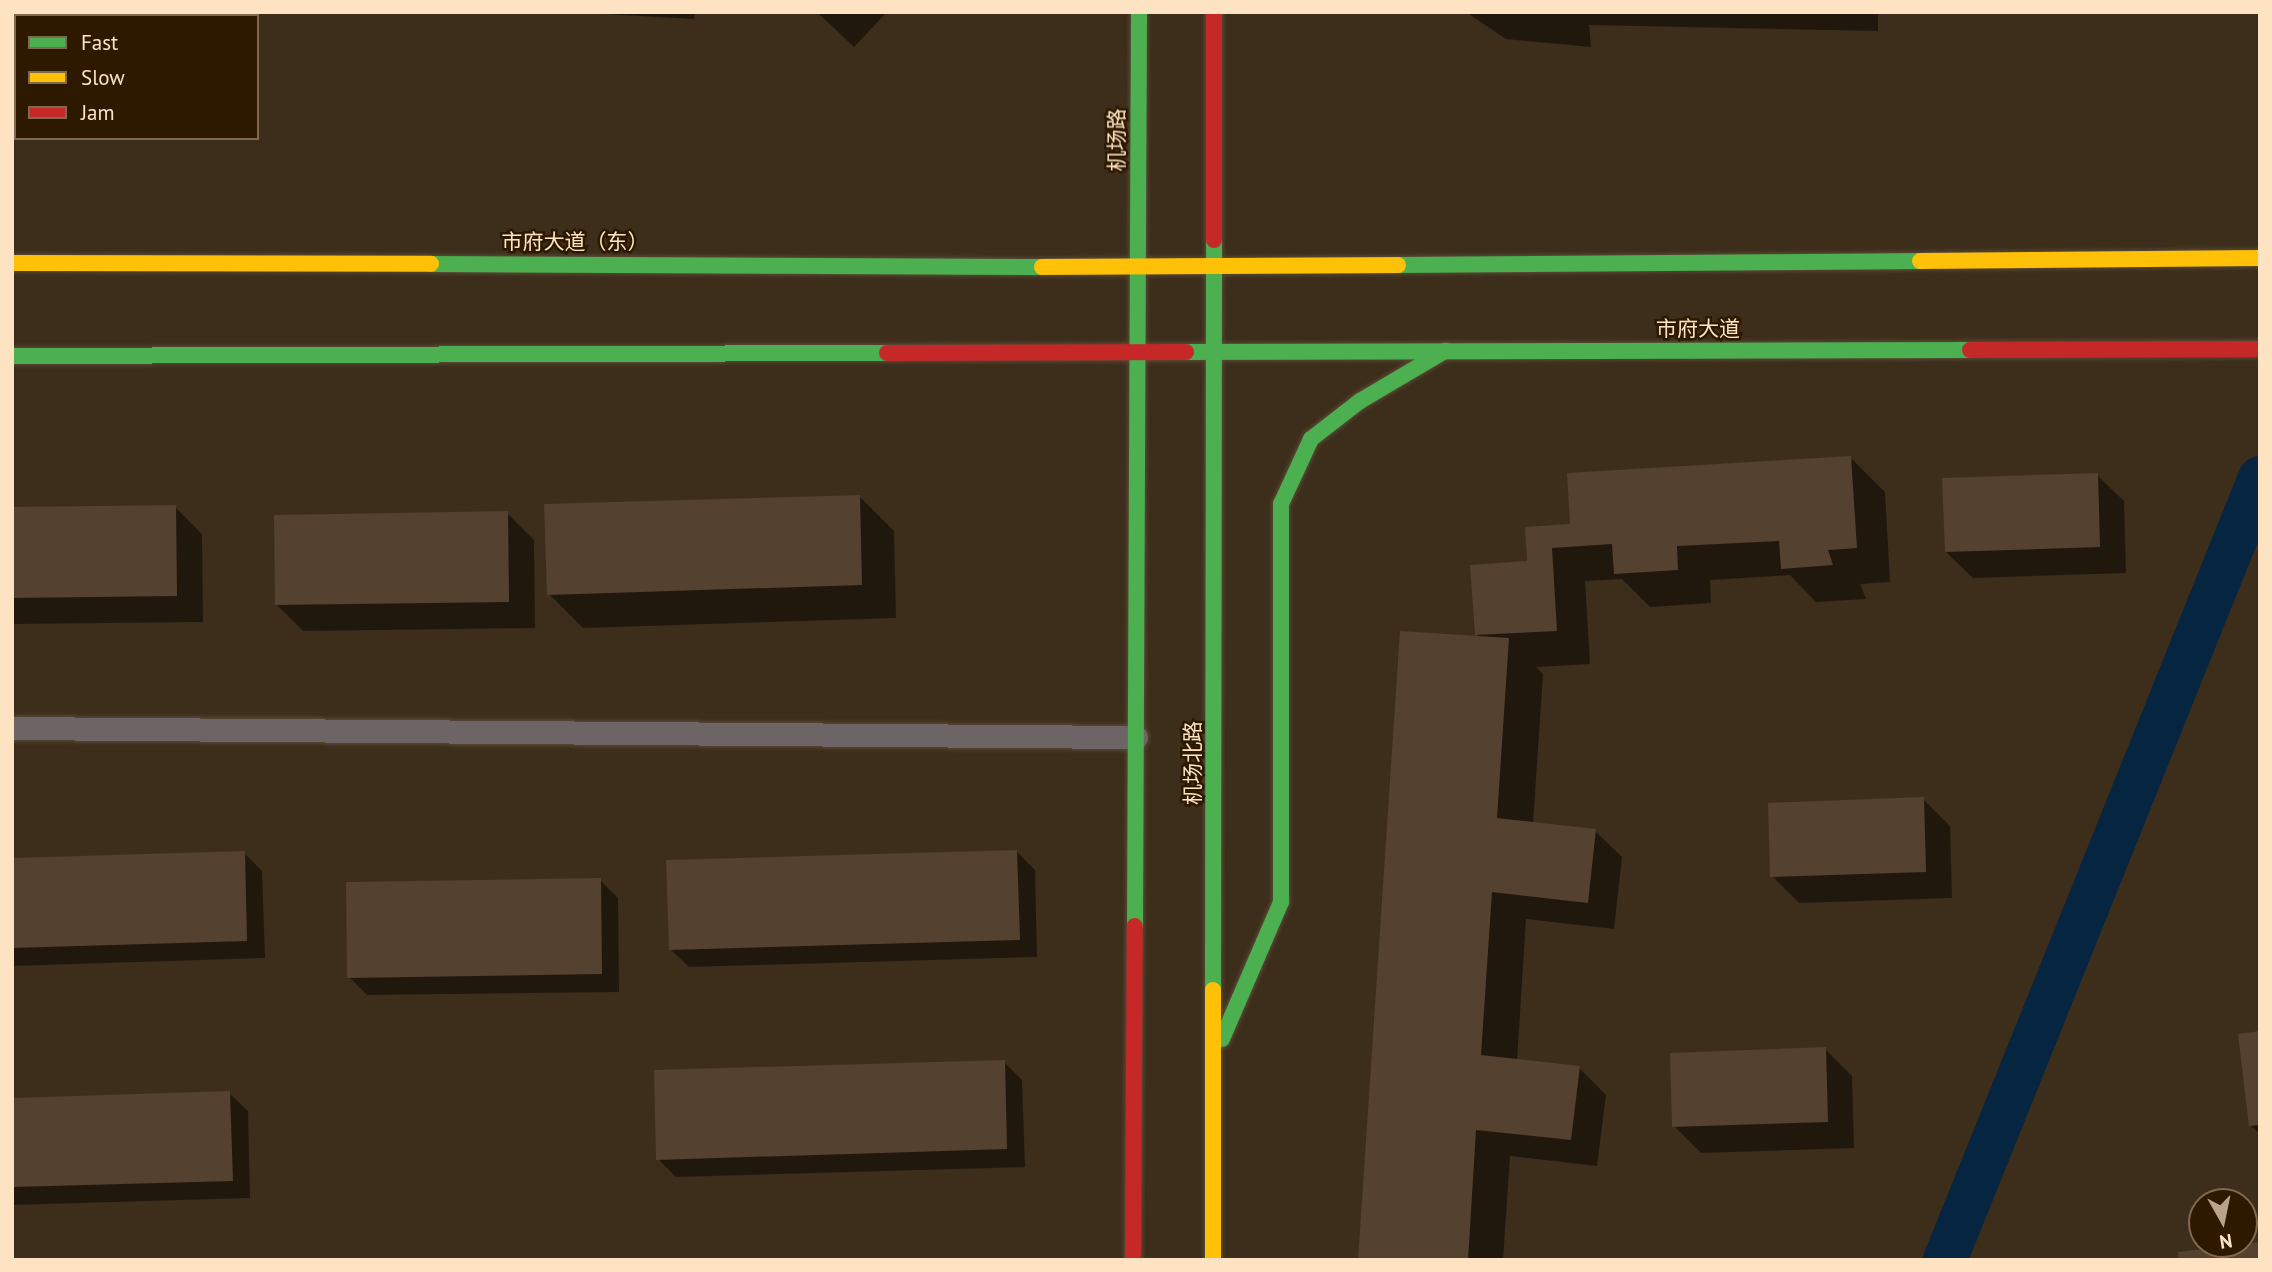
<!DOCTYPE html>
<meta charset="utf-8">
<style>
body{margin:0}
#map{position:relative;width:2272px;height:1272px;overflow:hidden;background:#3c2e1a;font-family:"PT Sans","Noto Sans SC",sans-serif}
div>[style]{position:absolute}
[style*='--x']{left:calc(var(--x)*1px);top:calc(var(--y)*1px);width:calc(var(--w)*1px);rotate:calc(var(--a)*1deg)}
.shadow>*{inset:0;background:#0007}
.canal>*{height:44px;margin:-22px;padding:0 22px;transform-origin:22px;border-radius:22px;background:#062541}
.building>*{inset:0;background:#544130}
.roads{filter:drop-shadow(0 0 2px #594a38) drop-shadow(0 0 2px #594a38)}
.lane>*{height:23px;margin:-11.5px;padding:0 11.5px;transform-origin:11.5px;border-radius:11.5px;background:#6c6465}
.fast>*{height:16px;margin:-8px;padding:0 8px;transform-origin:8px;border-radius:8px;background:#4caf50}
.slow>*{height:16px;margin:-8px;padding:0 8px;transform-origin:8px;border-radius:8px;background:#ffc107}
.jam>*{height:16px;margin:-8px;padding:0 8px;transform-origin:8px;border-radius:8px;background:#c62828}
span{translate:-50% -50%;white-space:nowrap;text-align:center;line-height:1.15;-webkit-text-stroke:5px #2c1900;paint-order:stroke}
.street-label{font-size:21px;color:#fee3c3}
.frame{position:absolute;inset:0;border:14px solid #fee3c3;pointer-events:none}
.legend{position:absolute;left:14px;top:14px;width:245px;height:126px;box-sizing:border-box;background:#2c1900;border:2px solid #806a4e;margin:0;padding:9px 12px;list-style:none;font-size:21px;color:#fee3c3}
.legend li{display:flex;align-items:center;gap:14px;height:35px}
.legend b{width:35px;border:2px solid #806a4e}
.north{position:absolute;left:2188px;top:1188px;width:70px;height:70px;box-sizing:border-box;background:#2c1900;border:2px solid #806a4e;border-radius:50%;rotate:171deg;font-size:19px;font-weight:700;line-height:28px;text-align:center;color:#fee3c3}
.north::after{content:'';display:block;margin:auto;width:24px;height:32px;background:#baa488;clip-path:polygon(50% 0,100% 100%,50% 72%,0 100%)}
</style>
<div id="map">
<div class="shadow">
<div style="clip-path:polygon(567px 12px,695px 12px,694px 19px)"></div>
<div style="clip-path:polygon(817px 12px,887px 12px,854px 47px)"></div>
<div style="clip-path:polygon(1466px 12px,1878px 12px,1878px 31px,1589px 25px,1591px 47px,1506px 39px)"></div>
<div style="clip-path:polygon(1851px 458px,1885px 492px,1890px 582px,1860px 584px,1866px 599px,1816px 602px,1790px 575px,1710px 580px,1711px 603px,1650px 607px,1622px 579px,1585px 581px,1590px 664px,1536px 667px,1543px 674px,1533px 824px,1595px 831px,1622px 857px,1614px 929px,1526px 919px,1517px 1061px,1579px 1068px,1606px 1095px,1597px 1166px,1510px 1156px,1503px 1260px,1359px 1260px,1480px 638px,1477px 634px,1529px 563px,1571px 526px)"></div>
<div style="clip-path:polygon(2097px 475px,2124px 501px,2126px 573px,1973px 578px,1946px 552px)"></div>
<div style="clip-path:polygon(860px 497px,894px 531px,896px 618px,583px 628px,549px 594px)"></div>
<div style="clip-path:polygon(175px 507px,202px 534px,203px 622px,12px 624px,12px 509px)"></div>
<div style="clip-path:polygon(507px 513px,534px 540px,535px 628px,303px 631px,276px 604px)"></div>
<div style="clip-path:polygon(1923px 799px,1950px 826px,1952px 898px,1799px 903px,1772px 876px)"></div>
<div style="clip-path:polygon(1017px 852px,1035px 870px,1037px 957px,689px 967px,670px 949px)"></div>
<div style="clip-path:polygon(244px 853px,262px 871px,265px 958px,12px 966px,12px 860px)"></div>
<div style="clip-path:polygon(600px 880px,618px 898px,619px 992px,367px 995px,349px 977px)"></div>
<div style="clip-path:polygon(2260px 1033px,2260px 1134px,2251px 1126px)"></div>
<div style="clip-path:polygon(1825px 1049px,1852px 1076px,1854px 1148px,1701px 1153px,1674px 1126px)"></div>
<div style="clip-path:polygon(1004px 1062px,1022px 1080px,1025px 1167px,676px 1177px,658px 1159px)"></div>
<div style="clip-path:polygon(229px 1093px,248px 1111px,250px 1198px,12px 1205px,12px 1099px)"></div>
</div>
<div class="canal">
<div style="--x:1945;--y:1260;--w:843;--a:-68.06"></div>
</div>
<div class="building">
<div style="clip-path:polygon(1851px 456px,1857px 548px,1828px 550px,1833px 565px,1781px 569px,1779px 541px,1677px 546px,1678px 570px,1614px 574px,1612px 544px,1552px 548px,1557px 631px,1475px 635px,1470px 565px,1527px 561px,1525px 527px,1570px 524px,1567px 473px)"></div>
<div style="clip-path:polygon(2098px 473px,2100px 547px,1945px 552px,1942px 478px)"></div>
<div style="clip-path:polygon(860px 495px,862px 585px,547px 595px,544px 504px)"></div>
<div style="clip-path:polygon(176px 505px,177px 596px,12px 598px,12px 507px)"></div>
<div style="clip-path:polygon(508px 511px,509px 602px,275px 605px,274px 515px)"></div>
<div style="clip-path:polygon(1400px 631px,1509px 638px,1497px 818px,1596px 829px,1588px 903px,1492px 892px,1481px 1055px,1580px 1066px,1571px 1140px,1476px 1130px,1468px 1260px,1358px 1260px)"></div>
<div style="clip-path:polygon(1924px 797px,1926px 872px,1770px 877px,1768px 803px)"></div>
<div style="clip-path:polygon(1017px 850px,1020px 940px,669px 950px,666px 860px)"></div>
<div style="clip-path:polygon(245px 851px,247px 941px,12px 948px,12px 858px)"></div>
<div style="clip-path:polygon(601px 878px,602px 974px,347px 978px,346px 882px)"></div>
<div style="clip-path:polygon(2260px 1031px,2260px 1125px,2249px 1126px,2238px 1034px)"></div>
<div style="clip-path:polygon(1826px 1047px,1828px 1122px,1672px 1127px,1670px 1053px)"></div>
<div style="clip-path:polygon(1005px 1060px,1007px 1149px,656px 1160px,654px 1070px)"></div>
<div style="clip-path:polygon(230px 1091px,233px 1181px,12px 1187px,12px 1098px)"></div>
<div style="clip-path:polygon(2260px 1242px,2260px 1260px,2179px 1260px,2178px 1252px)"></div>
</div>
<div class="roads">
<div class="lane">
<div style="--x:12;--y:728;--w:1124;--a:0.46"></div>
</div>
<div class="fast">
<div style="--x:431;--y:264;--w:611;--a:0.28"></div>
<div style="--x:1398;--y:265;--w:522;--a:-0.44"></div>
<div style="--x:1186;--y:352;--w:784;--a:-0.15"></div>
<div style="--x:12;--y:356;--w:875;--a:-0.2"></div>
<div style="--x:1135;--y:926;--w:914;--a:-89.75"></div>
<div style="--x:1213;--y:990;--w:750;--a:-89.92"></div>
<div style="--x:1222;--y:1039;--w:149;--a:-66.7"></div>
<div style="--x:1281;--y:902;--w:398;--a:-90"></div>
<div style="--x:1281;--y:504;--w:72;--a:-65.2"></div>
<div style="--x:1311;--y:439;--w:62;--a:-37.8"></div>
<div style="--x:1360;--y:401;--w:99;--a:-30.5"></div>
</div>
<div class="slow">
<div style="--x:1920;--y:261;--w:340;--a:-0.5"></div>
<div style="--x:12;--y:263;--w:419;--a:0.1"></div>
<div style="--x:1042;--y:267;--w:356;--a:-0.3"></div>
<div style="--x:1213;--y:1260;--w:270;--a:-90"></div>
</div>
<div class="jam">
<div style="--x:1214;--y:240;--w:228;--a:-90"></div>
<div style="--x:1970;--y:350;--w:290;--a:-0.2"></div>
<div style="--x:887;--y:353;--w:299;--a:-0.2"></div>
<div style="--x:1133;--y:1260;--w:334;--a:-89.7"></div>
</div>
</div>
<div class="street-label">
<span style="left:1117px;top:140px;rotate:-90deg">机场路</span>
<span style="left:575px;top:242px">市府大道（东）</span>
<span style="left:1698px;top:329px">市府大道</span>
<span style="left:1193px;top:763px;rotate:-90deg">机场北路</span>
</div>
<div class="frame"></div>
<ul class="legend">
<li><b style="height:9px;background:#4caf50"></b>Fast</li>
<li><b style="height:9px;background:#ffc107"></b>Slow</li>
<li><b style="height:9px;background:#c62828"></b>Jam</li>
</ul>
<div class="north">N</div>
</div>
